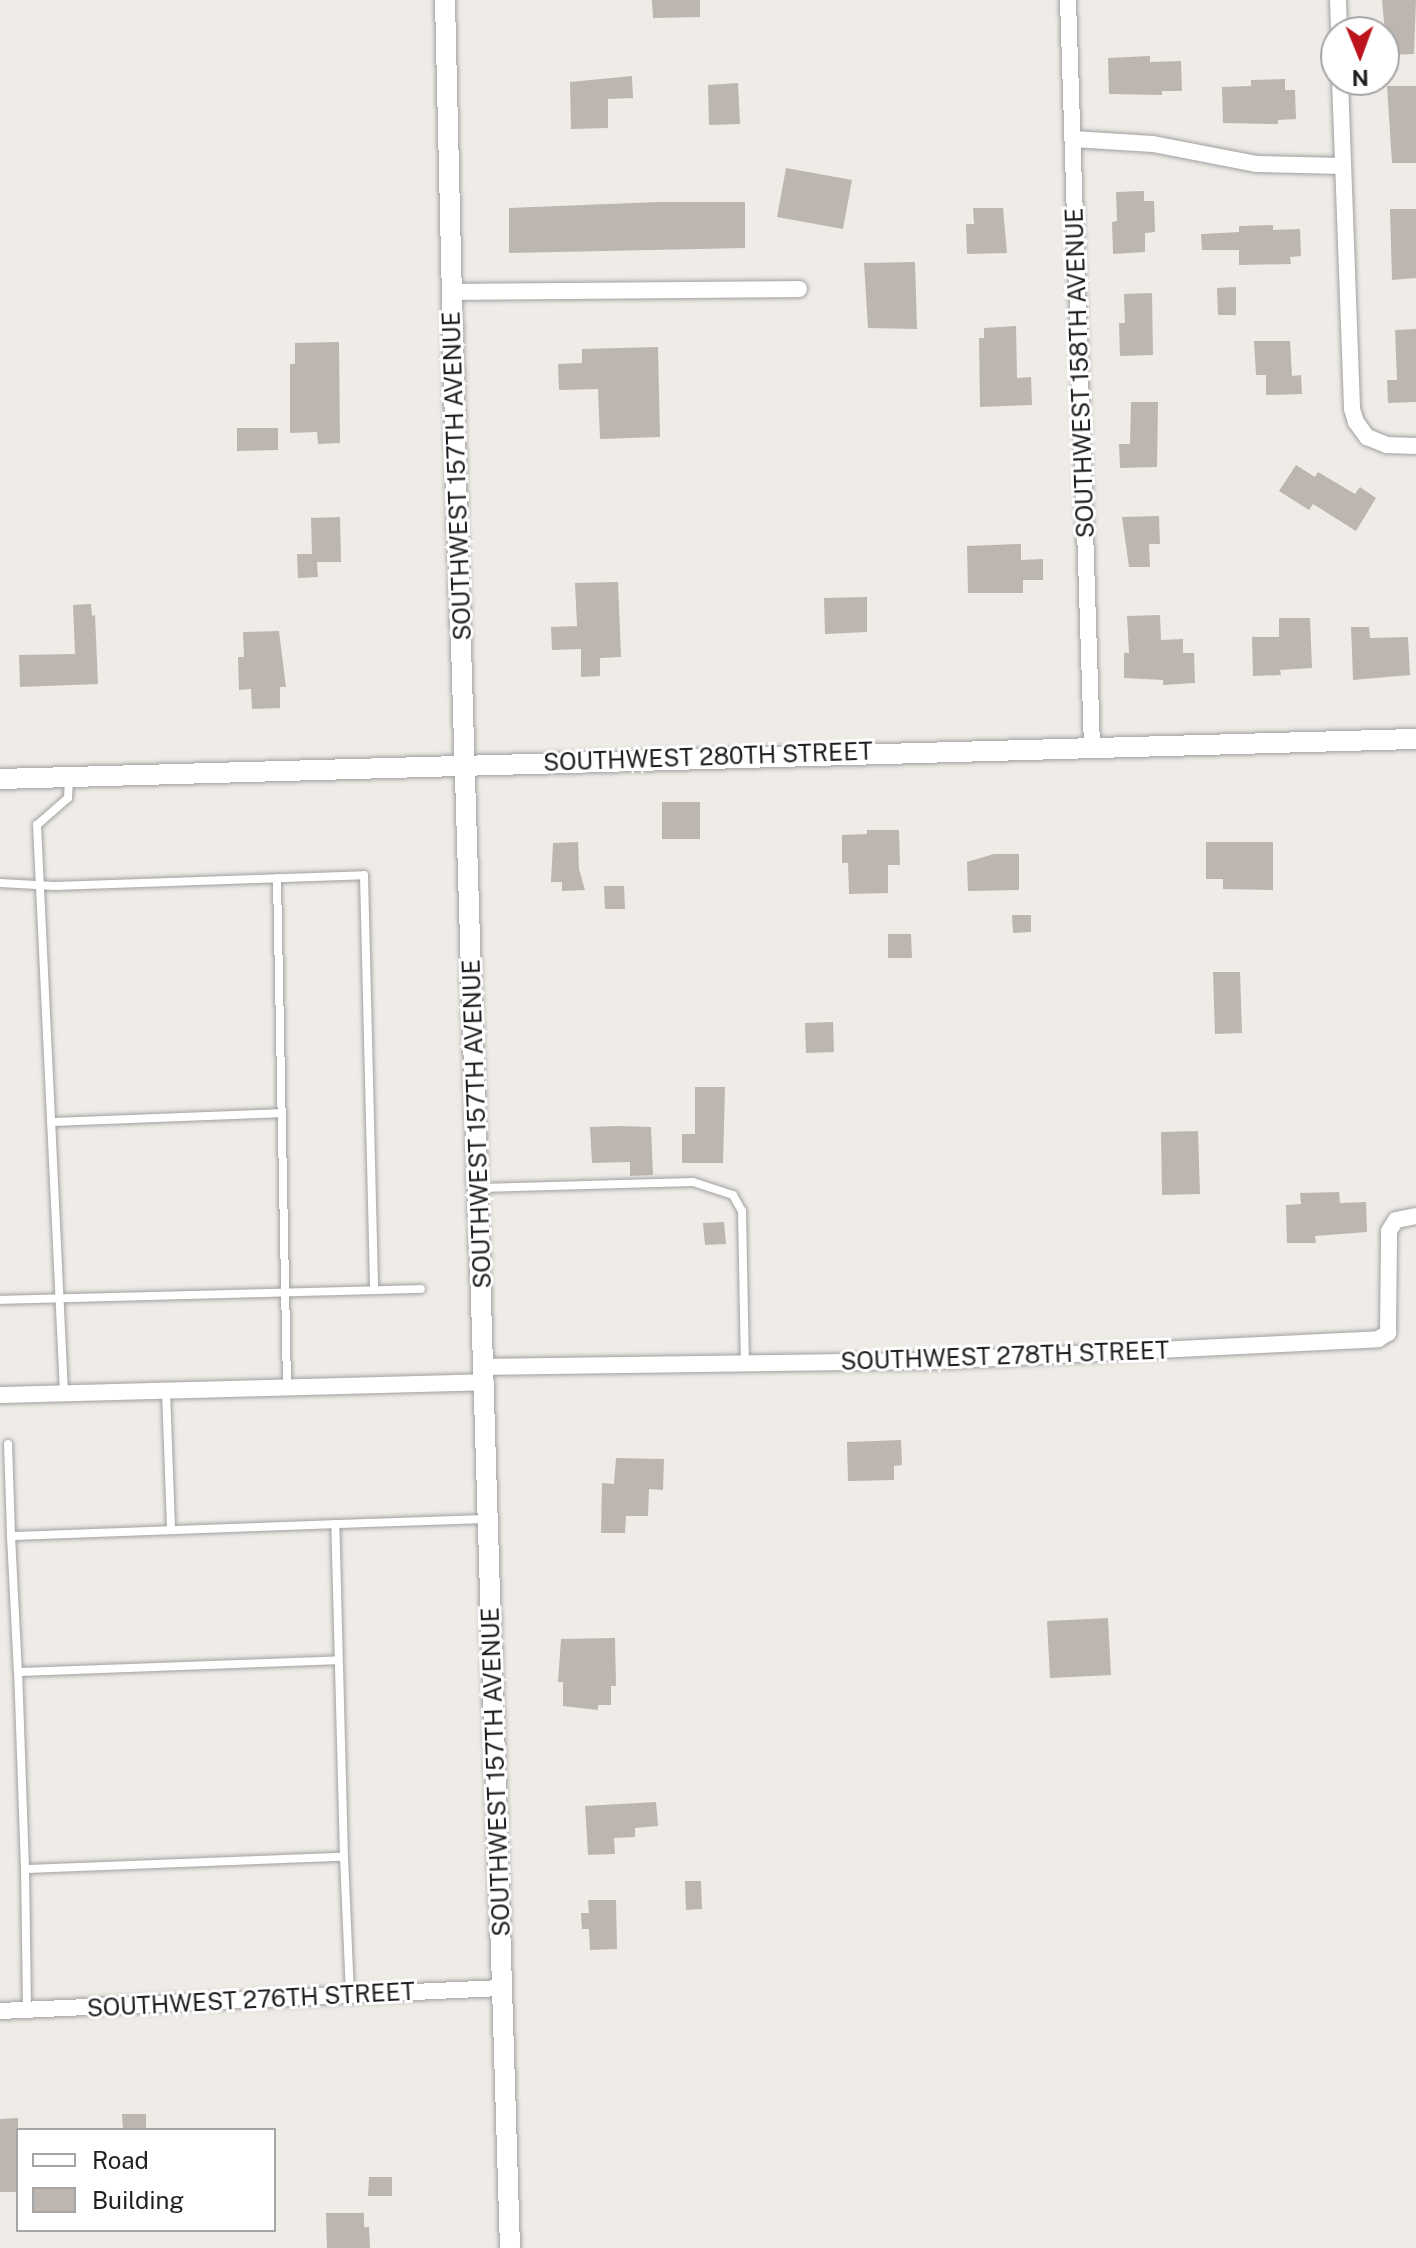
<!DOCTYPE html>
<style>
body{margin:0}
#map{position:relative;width:1416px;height:2248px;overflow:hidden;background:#efece7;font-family:"Public Sans",sans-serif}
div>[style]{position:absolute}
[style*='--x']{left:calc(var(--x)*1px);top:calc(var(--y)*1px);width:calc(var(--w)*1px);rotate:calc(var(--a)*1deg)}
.building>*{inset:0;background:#bcb5b0}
.roads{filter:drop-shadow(0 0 2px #a0a0a0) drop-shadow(0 0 2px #a0a0a0)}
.service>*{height:8px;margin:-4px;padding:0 4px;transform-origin:4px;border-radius:4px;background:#fff}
.minor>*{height:16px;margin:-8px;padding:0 8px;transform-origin:8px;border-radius:8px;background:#fff}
.tertiary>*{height:20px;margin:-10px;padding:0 10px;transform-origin:10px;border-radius:10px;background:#fff}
span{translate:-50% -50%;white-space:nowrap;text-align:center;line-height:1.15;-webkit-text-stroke:6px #fff;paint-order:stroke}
.street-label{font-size:24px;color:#1f1f1f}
.legend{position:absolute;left:16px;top:2128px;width:260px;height:104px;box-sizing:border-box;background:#fff;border:2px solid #a5a5a5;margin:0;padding:10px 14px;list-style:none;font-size:24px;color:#1f1f1f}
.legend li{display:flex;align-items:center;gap:16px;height:40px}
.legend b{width:40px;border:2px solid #a5a5a5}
.north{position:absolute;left:1320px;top:16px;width:80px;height:80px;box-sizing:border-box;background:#fff;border:2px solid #a5a5a5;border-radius:50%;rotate:179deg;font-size:22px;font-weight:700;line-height:32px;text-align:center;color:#1f1f1f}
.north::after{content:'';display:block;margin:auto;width:28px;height:36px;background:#bc131c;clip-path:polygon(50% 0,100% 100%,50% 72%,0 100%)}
</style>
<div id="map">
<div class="building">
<div style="clip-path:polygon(652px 0,700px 0,700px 17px,653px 18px)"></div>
<div style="clip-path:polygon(1382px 0,1416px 0,1414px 54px,1387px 55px)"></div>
<div style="clip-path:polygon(1150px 56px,1150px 62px,1181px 61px,1182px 91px,1162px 91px,1162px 95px,1109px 94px,1108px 58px)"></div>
<div style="clip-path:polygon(632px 76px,633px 98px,608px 99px,608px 128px,571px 129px,570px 82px)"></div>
<div style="clip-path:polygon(1285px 79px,1285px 90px,1295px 90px,1296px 119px,1278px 120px,1278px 124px,1223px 123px,1222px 87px,1251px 86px,1251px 80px)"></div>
<div style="clip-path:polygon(738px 83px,740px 124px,709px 125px,708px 85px)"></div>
<div style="clip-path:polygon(1387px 86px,1416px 86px,1416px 163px,1392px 163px)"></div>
<div style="clip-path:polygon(786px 168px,852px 180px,843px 229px,777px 217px)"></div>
<div style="clip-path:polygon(1144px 191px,1144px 201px,1154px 201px,1155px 232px,1145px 233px,1145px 252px,1113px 254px,1112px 222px,1117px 221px,1116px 192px)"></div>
<div style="clip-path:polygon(658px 202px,745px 202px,745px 248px,509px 253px,509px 208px)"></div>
<div style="clip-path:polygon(973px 208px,1003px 208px,1007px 253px,967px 254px,966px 224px,974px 224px)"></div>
<div style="clip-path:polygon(1390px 209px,1416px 209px,1416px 278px,1392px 280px)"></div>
<div style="clip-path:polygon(1273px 225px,1273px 230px,1300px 229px,1301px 256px,1290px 257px,1291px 264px,1239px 265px,1239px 250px,1202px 250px,1201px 234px,1239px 232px,1239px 226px)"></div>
<div style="clip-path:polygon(915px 262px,917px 329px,868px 328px,864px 263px)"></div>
<div style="clip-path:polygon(1236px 287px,1236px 315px,1218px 315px,1217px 288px)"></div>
<div style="clip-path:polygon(1152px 293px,1153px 355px,1120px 356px,1119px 323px,1125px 323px,1124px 294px)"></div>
<div style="clip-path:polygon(1016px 326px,1017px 378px,1031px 377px,1032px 405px,980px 407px,979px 338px,984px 338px,984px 328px)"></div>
<div style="clip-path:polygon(1416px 329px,1416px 402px,1388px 403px,1387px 380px,1397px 380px,1395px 330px)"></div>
<div style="clip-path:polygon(1254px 341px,1290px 341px,1292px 376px,1301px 375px,1302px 394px,1266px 395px,1266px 375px,1256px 375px)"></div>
<div style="clip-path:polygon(339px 342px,340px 443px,318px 444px,317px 432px,290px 433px,290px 364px,295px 364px,295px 343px)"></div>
<div style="clip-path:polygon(658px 347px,660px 437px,600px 439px,598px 389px,559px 390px,558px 364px,582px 363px,582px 349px)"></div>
<div style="clip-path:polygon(1131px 402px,1158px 402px,1157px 467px,1120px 468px,1119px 444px,1130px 444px)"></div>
<div style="clip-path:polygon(237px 428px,278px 428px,278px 450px,237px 451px)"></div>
<div style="clip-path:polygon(1296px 465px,1315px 477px,1318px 472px,1355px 494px,1360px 487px,1376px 498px,1356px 531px,1313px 504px,1309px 510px,1279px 491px)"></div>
<div style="clip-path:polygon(1159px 516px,1160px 544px,1149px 544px,1150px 567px,1129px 567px,1122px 517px)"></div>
<div style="clip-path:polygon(340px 517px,341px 562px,317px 562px,318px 577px,298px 578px,297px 554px,312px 554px,311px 518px)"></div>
<div style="clip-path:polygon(1021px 544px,1021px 560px,1043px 559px,1043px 580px,1023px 580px,1023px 593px,968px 593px,967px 546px)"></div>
<div style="clip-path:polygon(618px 582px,621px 657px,600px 658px,600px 676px,581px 677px,581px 649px,552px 650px,551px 627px,577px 626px,575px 583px)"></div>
<div style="clip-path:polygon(867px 597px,867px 632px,825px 634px,824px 598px)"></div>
<div style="clip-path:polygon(91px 604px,92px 616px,95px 615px,98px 684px,20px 687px,19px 655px,75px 654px,73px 605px)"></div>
<div style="clip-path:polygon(1160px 615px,1161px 640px,1183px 639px,1183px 653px,1194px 653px,1195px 683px,1163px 685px,1163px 680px,1124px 678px,1124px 653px,1129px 653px,1127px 616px)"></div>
<div style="clip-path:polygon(1279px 618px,1310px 618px,1312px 668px,1280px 670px,1281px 675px,1253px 676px,1252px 637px,1279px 637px)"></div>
<div style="clip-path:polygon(1351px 627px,1369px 627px,1370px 638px,1408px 637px,1410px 675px,1353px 680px)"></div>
<div style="clip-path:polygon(279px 631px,286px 687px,280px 687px,280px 708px,252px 709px,251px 689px,239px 690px,238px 657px,244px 657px,243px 632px)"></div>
<div style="clip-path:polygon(662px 802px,700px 802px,700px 839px,662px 839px)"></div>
<div style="clip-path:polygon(867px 830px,899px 830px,900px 865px,888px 865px,888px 893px,849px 894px,848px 863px,842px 863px,842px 835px,867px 834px)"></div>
<div style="clip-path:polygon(578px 842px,579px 869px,585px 890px,562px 891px,562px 882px,551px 882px,553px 843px)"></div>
<div style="clip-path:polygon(1206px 842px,1273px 842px,1273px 890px,1223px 889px,1223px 879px,1206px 879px)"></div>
<div style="clip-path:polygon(994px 854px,1019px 854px,1019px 890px,968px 891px,967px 862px)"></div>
<div style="clip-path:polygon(604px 886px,624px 886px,625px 909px,605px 909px)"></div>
<div style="clip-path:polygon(1012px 915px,1031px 915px,1031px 932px,1013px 933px)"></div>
<div style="clip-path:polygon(888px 934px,911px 934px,912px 958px,888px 958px)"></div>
<div style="clip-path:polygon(1213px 972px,1240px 972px,1242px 1033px,1215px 1034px)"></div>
<div style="clip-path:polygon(833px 1022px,834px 1052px,806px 1053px,805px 1023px)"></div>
<div style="clip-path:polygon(695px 1087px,725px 1087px,723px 1163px,682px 1163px,682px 1134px,695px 1134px)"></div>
<div style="clip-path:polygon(619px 1126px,651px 1127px,653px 1175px,630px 1176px,630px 1162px,592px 1163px,590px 1127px)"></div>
<div style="clip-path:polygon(1198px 1131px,1200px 1194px,1162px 1195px,1161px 1132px)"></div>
<div style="clip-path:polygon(1339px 1192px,1340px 1203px,1366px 1202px,1367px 1232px,1315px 1236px,1316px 1243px,1287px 1243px,1286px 1205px,1301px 1204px,1300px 1193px)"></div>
<div style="clip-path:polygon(724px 1222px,726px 1244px,705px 1245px,703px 1223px)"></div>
<div style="clip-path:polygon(901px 1440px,902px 1465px,894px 1466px,894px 1480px,848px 1481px,847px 1442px)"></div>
<div style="clip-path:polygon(616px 1458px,664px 1459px,663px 1490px,649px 1489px,648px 1516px,626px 1516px,625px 1533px,601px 1533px,602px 1483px,614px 1484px)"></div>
<div style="clip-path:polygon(1108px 1618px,1111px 1675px,1050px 1678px,1047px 1621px)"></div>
<div style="clip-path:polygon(615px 1638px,616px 1686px,611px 1686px,611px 1705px,598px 1705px,598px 1710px,563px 1706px,563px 1682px,558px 1682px,561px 1639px)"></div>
<div style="clip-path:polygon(656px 1802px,658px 1826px,635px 1828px,635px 1837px,614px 1838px,615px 1854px,588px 1855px,585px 1806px)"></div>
<div style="clip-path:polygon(685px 1881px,701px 1881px,702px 1909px,686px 1910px)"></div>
<div style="clip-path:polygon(588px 1900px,616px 1900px,617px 1949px,590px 1950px,589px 1929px,582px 1929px,581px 1913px,589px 1913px)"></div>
<div style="clip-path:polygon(122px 2114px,146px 2114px,146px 2130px,123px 2130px)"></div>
<div style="clip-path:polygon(18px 2118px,18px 2192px,0 2192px,0 2119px)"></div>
<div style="clip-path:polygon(369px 2177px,392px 2177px,392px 2196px,368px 2196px)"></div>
<div style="clip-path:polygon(326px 2213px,364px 2213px,364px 2227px,369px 2227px,370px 2248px,327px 2248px)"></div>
</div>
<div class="roads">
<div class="service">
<div style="--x:277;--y:878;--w:509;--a:88.87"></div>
<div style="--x:0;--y:883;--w:55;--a:3.1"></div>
<div style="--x:55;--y:886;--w:309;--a:-2"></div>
<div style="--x:364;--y:875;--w:415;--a:88.6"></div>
<div style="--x:51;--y:1122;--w:230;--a:-2.2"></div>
<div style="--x:480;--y:1188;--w:213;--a:-1.6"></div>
<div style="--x:693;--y:1182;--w:42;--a:18"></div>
<div style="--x:733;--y:1195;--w:18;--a:61"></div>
<div style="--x:742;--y:1211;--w:151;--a:88.9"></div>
<div style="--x:0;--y:1300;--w:421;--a:-1.5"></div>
<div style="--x:166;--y:1391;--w:139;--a:87.9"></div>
<div style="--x:64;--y:1393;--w:569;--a:-92.72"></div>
<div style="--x:37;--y:825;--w:41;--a:-41.1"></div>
<div style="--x:68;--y:798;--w:21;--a:-87"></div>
<div style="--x:8;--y:1444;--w:92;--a:88.1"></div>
<div style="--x:11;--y:1536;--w:324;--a:-2.1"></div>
<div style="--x:11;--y:1536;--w:136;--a:87.1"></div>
<div style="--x:344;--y:1857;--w:333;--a:-91.5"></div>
<div style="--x:335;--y:1524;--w:154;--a:-1.9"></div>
<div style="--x:25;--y:1869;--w:197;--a:-92"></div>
<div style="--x:18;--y:1672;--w:320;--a:-2.1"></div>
<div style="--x:27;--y:2010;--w:141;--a:-90.8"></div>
<div style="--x:25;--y:1869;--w:319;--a:-2.2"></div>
<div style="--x:344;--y:1857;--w:138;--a:87.5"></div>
</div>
<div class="minor">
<div style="--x:1068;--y:0;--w:746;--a:88.16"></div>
<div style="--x:1338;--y:0;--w:32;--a:88"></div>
<div style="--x:1340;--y:80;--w:329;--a:87.9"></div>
<div style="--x:1352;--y:409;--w:14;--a:73"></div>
<div style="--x:1356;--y:422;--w:19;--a:54"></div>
<div style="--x:1367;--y:437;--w:22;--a:22"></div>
<div style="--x:1387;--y:445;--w:29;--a:2"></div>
<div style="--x:1073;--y:139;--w:80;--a:3.6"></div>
<div style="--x:1153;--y:144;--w:106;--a:10.9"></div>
<div style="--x:1257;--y:164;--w:86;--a:1.3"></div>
<div style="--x:452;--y:292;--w:347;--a:-0.5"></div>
<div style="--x:485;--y:1367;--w:448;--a:-0.8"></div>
<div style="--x:933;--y:1361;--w:446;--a:-2.8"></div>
<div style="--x:1378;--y:1339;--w:12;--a:-31"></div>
<div style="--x:1388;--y:1333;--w:102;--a:-89.4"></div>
<div style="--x:1389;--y:1231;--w:13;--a:-58"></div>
<div style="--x:1396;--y:1220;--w:20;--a:-11"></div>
<div style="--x:0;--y:1395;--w:486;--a:-1.5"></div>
<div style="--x:0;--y:2011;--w:502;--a:-2.63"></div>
</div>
<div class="tertiary">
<div style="--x:445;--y:0;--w:514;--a:88.66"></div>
<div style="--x:457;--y:514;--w:1735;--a:88.25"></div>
<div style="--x:0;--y:779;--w:1417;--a:-1.62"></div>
</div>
</div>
<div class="street-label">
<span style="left:1080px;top:373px;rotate:-92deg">SOUTHWEST 158TH AVENUE</span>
<span style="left:457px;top:476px;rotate:-92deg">SOUTHWEST 157TH AVENUE</span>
<span style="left:708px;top:757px;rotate:-2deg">SOUTHWEST 280TH STREET</span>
<span style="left:477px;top:1124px;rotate:-92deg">SOUTHWEST 157TH AVENUE</span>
<span style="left:1005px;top:1356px;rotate:-2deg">SOUTHWEST 278TH STREET</span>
<span style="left:496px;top:1772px;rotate:-92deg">SOUTHWEST 157TH AVENUE</span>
<span style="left:251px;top:2000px;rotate:-3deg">SOUTHWEST 276TH STREET</span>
</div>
<ul class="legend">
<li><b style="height:10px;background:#fff"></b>Road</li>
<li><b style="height:22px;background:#bcb5b0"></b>Building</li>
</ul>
<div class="north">N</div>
</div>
